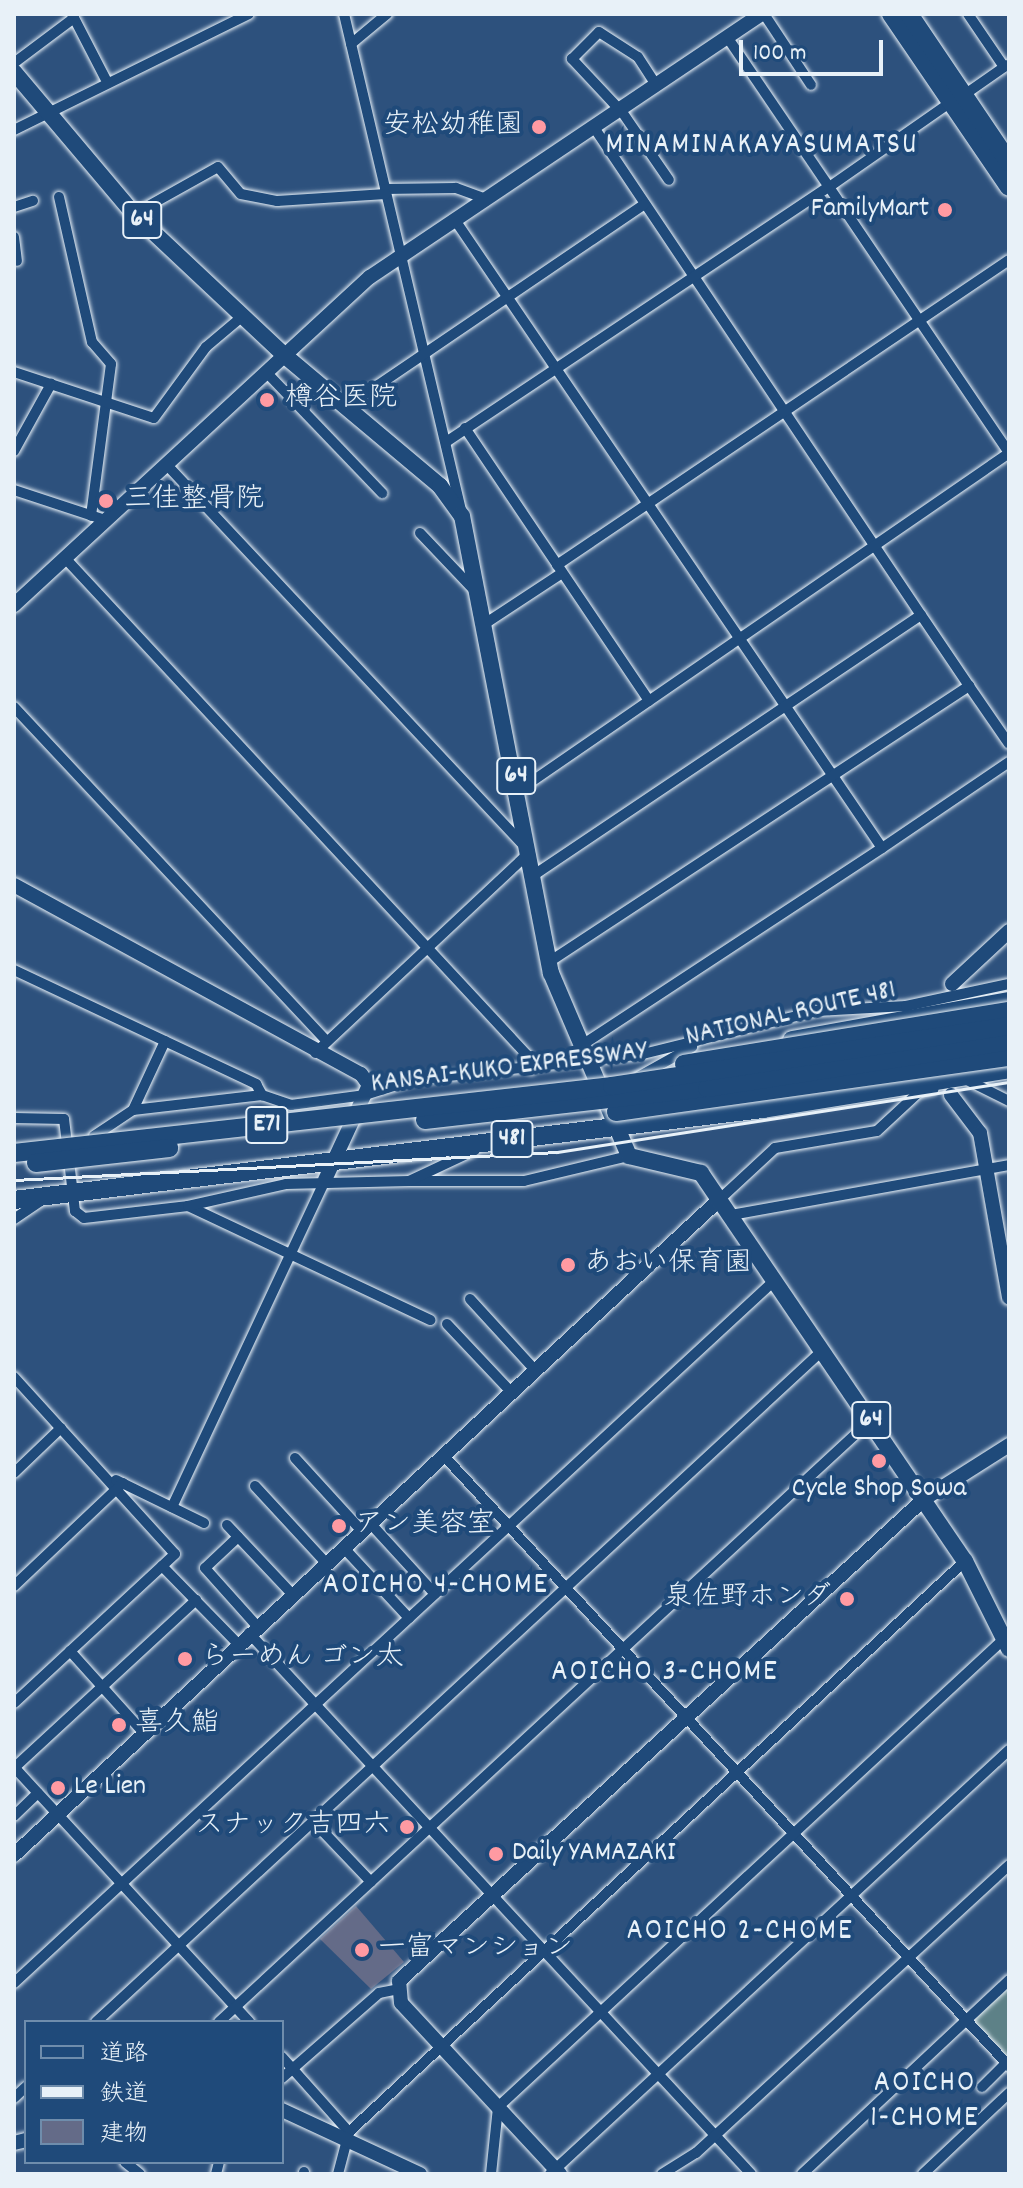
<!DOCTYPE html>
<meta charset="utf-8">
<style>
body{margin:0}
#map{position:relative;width:1023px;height:2188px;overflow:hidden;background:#2d517d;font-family:Dekko,"Klee One",sans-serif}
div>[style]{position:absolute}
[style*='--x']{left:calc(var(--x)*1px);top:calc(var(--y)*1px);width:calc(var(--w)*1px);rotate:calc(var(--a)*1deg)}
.green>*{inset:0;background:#5d8187}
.building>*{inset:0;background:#646b88}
.roads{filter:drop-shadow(0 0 2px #e8f1f8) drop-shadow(0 0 2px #e8f1f8)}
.street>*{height:10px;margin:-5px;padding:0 5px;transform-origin:5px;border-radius:5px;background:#1f4a7a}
.secondary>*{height:14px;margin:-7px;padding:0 7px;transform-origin:7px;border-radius:7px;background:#1f4a7a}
.primary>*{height:16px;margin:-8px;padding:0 8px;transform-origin:8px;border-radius:8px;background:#1f4a7a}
.highway>*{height:18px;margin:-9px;padding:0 9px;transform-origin:9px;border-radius:9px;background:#1f4a7a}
.rail>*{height:3px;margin:-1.5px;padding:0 1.5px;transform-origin:1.5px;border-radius:1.5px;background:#e8f1f8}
.bridges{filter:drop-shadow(0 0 2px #e8f1f8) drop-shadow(0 0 2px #e8f1f8)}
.highway-bridge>*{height:18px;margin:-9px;padding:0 9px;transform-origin:9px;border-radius:9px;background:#1f4a7a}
.dots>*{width:22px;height:22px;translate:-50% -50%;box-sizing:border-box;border:4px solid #1f4a7a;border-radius:50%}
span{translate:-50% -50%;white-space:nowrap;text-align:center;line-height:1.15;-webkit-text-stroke:8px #1f4a7a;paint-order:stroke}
.shield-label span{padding:2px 6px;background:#1f4a7a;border:2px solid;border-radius:6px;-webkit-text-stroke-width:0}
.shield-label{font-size:26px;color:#e8f1f8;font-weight:700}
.poi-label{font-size:28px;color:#e8f1f8}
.right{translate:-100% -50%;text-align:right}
.left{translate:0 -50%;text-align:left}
.street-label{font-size:28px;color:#e8f1f8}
.neighbourhood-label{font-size:30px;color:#e8f1f8;letter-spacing:2px}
.frame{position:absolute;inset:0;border:16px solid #e8f1f8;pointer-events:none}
.legend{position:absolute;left:24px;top:2020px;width:260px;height:144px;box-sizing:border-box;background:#1f4a7a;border:2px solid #6f8dac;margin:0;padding:10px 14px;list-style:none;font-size:24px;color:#e8f1f8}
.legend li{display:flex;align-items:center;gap:16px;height:40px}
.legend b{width:40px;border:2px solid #6f8dac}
.scale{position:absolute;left:739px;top:40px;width:144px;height:36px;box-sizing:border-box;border:4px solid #e8f1f8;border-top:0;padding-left:10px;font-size:24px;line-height:28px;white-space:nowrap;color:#e8f1f8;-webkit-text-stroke:6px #1f4a7a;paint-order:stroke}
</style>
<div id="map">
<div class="green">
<div style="clip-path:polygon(1009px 1986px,1009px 2061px,972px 2020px)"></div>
</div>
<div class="building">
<div style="clip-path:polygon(356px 1906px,404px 1962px,371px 1989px,320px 1939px)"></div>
</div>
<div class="roads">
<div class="street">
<div style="--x:72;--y:14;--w:74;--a:62.7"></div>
<div style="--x:344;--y:14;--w:510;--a:76.73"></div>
<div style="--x:764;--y:14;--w:85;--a:56.5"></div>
<div style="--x:968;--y:14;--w:64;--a:55.8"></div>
<div style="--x:351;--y:44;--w:47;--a:-39.8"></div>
<div style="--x:14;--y:63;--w:75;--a:-36.9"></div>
<div style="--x:964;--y:95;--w:52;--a:-34.9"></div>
<div style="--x:951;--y:102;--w:149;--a:145.1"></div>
<div style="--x:829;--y:187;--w:321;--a:55.9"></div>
<div style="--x:619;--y:109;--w:69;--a:-133.2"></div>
<div style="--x:572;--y:59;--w:38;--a:-45"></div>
<div style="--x:599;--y:32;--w:46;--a:32.7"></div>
<div style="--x:638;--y:57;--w:33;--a:57"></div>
<div style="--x:620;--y:109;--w:86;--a:55.4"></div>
<div style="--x:593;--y:126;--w:589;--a:56.15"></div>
<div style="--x:14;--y:130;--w:262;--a:-26.3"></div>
<div style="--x:385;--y:189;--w:71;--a:-0.8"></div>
<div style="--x:456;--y:188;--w:32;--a:20"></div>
<div style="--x:59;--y:197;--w:149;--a:77.2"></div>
<div style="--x:92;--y:342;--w:29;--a:49"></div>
<div style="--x:111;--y:364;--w:153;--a:97.5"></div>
<div style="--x:14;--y:207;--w:20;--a:-18"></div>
<div style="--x:134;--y:214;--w:96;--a:-29.2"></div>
<div style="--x:218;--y:167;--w:35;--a:50"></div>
<div style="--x:241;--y:194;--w:37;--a:11"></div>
<div style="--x:277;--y:201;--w:109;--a:-3.7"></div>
<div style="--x:455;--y:220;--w:759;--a:55.79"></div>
<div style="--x:882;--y:848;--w:357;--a:146.7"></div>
<div style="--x:14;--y:237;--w:24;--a:83"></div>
<div style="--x:14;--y:372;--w:147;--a:18.2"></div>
<div style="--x:154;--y:418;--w:88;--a:-53.8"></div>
<div style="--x:206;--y:347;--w:50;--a:-40.1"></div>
<div style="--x:266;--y:372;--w:168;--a:46.2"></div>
<div style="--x:346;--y:407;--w:361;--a:-34.2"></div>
<div style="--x:465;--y:428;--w:329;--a:56"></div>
<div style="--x:446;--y:442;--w:460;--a:-33.7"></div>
<div style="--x:829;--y:187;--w:181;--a:-124.2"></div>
<div style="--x:14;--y:451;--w:77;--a:-61.1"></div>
<div style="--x:166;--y:464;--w:532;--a:46.83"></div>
<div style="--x:530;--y:852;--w:294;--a:136.9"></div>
<div style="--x:14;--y:490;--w:96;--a:18.2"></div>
<div style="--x:420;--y:533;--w:81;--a:46.5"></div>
<div style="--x:65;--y:558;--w:679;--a:47.09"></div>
<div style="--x:527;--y:1055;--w:15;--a:74"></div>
<div style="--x:557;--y:565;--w:545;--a:-34.01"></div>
<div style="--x:486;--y:623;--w:91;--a:-33.3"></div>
<div style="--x:14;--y:707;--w:458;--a:46.9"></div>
<div style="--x:518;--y:791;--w:596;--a:-34.54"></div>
<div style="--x:882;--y:848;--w:153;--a:-34.1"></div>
<div style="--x:534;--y:875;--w:466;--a:-33.9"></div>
<div style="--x:921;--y:615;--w:86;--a:55.9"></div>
<div style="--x:549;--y:962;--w:503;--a:-33.31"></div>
<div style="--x:969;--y:686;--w:70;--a:55.4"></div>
<div style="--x:14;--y:970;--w:268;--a:25.2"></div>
<div style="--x:256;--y:1084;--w:13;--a:61"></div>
<div style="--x:638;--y:1077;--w:62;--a:-29.1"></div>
<div style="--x:969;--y:1081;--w:45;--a:26.6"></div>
<div style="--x:133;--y:1110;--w:76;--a:-65.1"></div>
<div style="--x:14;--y:1118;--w:50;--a:1.1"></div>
<div style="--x:64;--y:1119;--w:93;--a:83.2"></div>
<div style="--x:75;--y:1211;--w:11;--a:38"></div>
<div style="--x:84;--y:1218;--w:105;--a:-6.6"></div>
<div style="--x:188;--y:1206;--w:268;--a:25.2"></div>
<div style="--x:94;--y:1136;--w:47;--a:-33.7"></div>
<div style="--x:133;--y:1110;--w:130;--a:-6.6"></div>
<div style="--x:262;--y:1095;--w:31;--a:19"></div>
<div style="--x:291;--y:1105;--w:75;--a:-7.7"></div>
<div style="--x:365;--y:1095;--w:50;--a:-17.4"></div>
<div style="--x:413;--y:1080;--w:231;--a:-6.4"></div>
<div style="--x:643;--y:1054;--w:179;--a:-13.9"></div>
<div style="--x:817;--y:1011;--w:89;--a:-3.2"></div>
<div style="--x:906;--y:1006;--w:105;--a:-12.1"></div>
<div style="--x:411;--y:1181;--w:113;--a:0"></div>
<div style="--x:524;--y:1181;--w:108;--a:-13.4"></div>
<div style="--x:720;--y:1199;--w:75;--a:-42.8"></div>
<div style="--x:775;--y:1148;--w:103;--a:-9.5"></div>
<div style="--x:877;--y:1131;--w:56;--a:-42.8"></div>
<div style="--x:918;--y:1093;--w:16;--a:-14"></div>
<div style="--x:188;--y:1206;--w:100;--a:-12.7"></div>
<div style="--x:286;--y:1184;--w:123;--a:-1.4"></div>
<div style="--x:409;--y:1181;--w:73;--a:-25.2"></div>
<div style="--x:731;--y:1215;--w:282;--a:-10.2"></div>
<div style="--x:14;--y:1219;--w:36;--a:-34"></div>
<div style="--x:470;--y:1299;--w:96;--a:47.5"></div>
<div style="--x:447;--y:1324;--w:93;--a:46.7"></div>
<div style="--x:14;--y:1377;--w:239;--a:47.7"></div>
<div style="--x:175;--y:1554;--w:219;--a:137.2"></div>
<div style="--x:443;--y:1455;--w:833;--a:47.19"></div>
<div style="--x:295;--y:1458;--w:98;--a:47.5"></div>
<div style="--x:14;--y:1473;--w:65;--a:-43.8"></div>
<div style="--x:116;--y:1480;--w:98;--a:26"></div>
<div style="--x:255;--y:1486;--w:105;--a:47.3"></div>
<div style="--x:172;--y:1507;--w:361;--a:-64.9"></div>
<div style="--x:370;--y:1523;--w:96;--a:47.5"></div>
<div style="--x:227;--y:1525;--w:95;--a:46.7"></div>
<div style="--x:238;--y:1537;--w:45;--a:136.8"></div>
<div style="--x:205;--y:1568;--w:78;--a:48.1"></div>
<div style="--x:343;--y:1547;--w:97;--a:47.1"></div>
<div style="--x:162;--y:1566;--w:109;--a:45.7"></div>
<div style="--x:14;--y:1586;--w:150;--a:-43.4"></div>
<div style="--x:249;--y:1633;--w:738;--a:47.14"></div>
<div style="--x:70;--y:1651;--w:109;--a:48"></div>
<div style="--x:14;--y:1767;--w:347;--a:47.3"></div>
<div style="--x:14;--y:1768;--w:248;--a:-42.7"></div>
<div style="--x:14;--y:1816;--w:33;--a:-44"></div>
<div style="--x:313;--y:1821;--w:84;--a:46.4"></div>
<div style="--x:14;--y:1983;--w:1036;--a:-42.73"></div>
<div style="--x:96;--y:2022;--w:989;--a:-42.75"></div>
<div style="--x:219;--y:2022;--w:887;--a:-42.72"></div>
<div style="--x:282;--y:2057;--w:101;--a:48.2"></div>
<div style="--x:282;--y:2078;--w:129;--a:-41.2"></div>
<div style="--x:379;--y:1993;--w:16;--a:-11"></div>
<div style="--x:982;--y:2087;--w:34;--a:-45"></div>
<div style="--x:14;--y:2098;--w:16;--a:-43"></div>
<div style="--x:125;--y:2162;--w:19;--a:39"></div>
<div style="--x:216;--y:2174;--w:12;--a:-76"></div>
<div style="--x:304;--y:2174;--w:2;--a:-90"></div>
<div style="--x:338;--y:2174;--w:43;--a:-75.3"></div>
<div style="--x:349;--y:2132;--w:840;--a:-42.83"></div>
<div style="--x:491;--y:2174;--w:67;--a:-84"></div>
<div style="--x:498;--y:2107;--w:689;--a:-42.77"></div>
<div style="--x:550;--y:2174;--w:625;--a:-42.73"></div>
<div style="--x:662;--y:2174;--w:40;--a:-32"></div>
<div style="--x:696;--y:2153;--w:425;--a:-42.6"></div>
<div style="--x:802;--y:2174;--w:284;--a:-43.1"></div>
<div style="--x:923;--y:2174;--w:118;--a:-43.3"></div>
</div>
<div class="secondary">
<div style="--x:14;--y:605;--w:484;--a:-42.7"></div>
<div style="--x:370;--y:277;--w:472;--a:-33.9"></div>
<div style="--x:14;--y:885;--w:395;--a:28.6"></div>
<div style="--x:361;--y:1074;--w:14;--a:54"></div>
<div style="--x:369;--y:1085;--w:105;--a:114.9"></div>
<div style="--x:952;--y:984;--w:78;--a:-42.9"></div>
<div style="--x:951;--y:1095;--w:48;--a:52.7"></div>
<div style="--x:980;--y:1133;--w:167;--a:80"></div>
<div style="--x:14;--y:1855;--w:964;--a:-42.9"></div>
<div style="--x:282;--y:2110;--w:152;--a:24.9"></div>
<div style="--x:14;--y:2143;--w:12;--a:-14"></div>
<div style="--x:560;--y:2174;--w:233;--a:-132.9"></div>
<div style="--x:401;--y:2003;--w:22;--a:-95"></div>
<div style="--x:399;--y:1981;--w:713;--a:-42.55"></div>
<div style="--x:924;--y:1499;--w:101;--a:-32.4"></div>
</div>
<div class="primary">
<div style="--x:14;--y:72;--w:186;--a:49.8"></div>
<div style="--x:134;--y:214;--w:206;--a:43.2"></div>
<div style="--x:284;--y:355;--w:204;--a:40"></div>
<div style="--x:440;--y:486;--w:37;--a:54"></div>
<div style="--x:462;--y:516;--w:466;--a:79"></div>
<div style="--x:551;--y:973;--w:199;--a:66.9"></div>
<div style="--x:629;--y:1156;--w:74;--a:13.3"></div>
<div style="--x:701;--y:1173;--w:469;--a:55.8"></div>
<div style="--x:965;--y:1561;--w:98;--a:63.4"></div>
</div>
<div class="highway">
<div style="--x:891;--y:14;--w:209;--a:55.7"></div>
<div style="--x:909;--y:14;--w:179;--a:56"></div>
<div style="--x:792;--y:1040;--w:220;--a:-10.2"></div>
<div style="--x:14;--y:1200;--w:755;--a:-6.93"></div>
<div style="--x:763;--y:1109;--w:249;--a:-9.2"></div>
</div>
</div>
<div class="rail">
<div style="--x:14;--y:1180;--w:544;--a:-2.95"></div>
<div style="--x:557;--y:1152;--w:457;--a:-8.8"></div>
</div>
<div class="bridges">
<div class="highway-bridge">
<div style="--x:684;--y:1064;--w:329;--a:-9.3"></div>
<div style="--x:616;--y:1112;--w:397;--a:-8"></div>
<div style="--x:425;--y:1120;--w:284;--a:-6.5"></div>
<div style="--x:707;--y:1088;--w:306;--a:-8.8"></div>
<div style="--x:14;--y:1153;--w:602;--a:-6.39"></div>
<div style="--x:612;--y:1086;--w:402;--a:-8.6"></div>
<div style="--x:36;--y:1163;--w:134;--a:-6.4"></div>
</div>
</div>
<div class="dots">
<div style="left:539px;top:127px;background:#ff9aa2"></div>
<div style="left:945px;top:210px;background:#ff9aa2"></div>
<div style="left:267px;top:400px;background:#ff9aa2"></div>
<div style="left:106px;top:501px;background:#ff9aa2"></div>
<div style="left:568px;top:1265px;background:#ff9aa2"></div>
<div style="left:879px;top:1461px;background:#ff9aa2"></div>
<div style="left:339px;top:1526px;background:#ff9aa2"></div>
<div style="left:847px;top:1599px;background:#ff9aa2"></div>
<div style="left:185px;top:1659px;background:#ff9aa2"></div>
<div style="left:119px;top:1725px;background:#ff9aa2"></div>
<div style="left:58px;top:1788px;background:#ff9aa2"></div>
<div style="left:407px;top:1827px;background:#ff9aa2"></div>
<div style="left:496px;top:1854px;background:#ff9aa2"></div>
<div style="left:362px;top:1950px;background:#ff9aa2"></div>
</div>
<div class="shield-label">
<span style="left:142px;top:220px">64</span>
<span style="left:516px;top:776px">64</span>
<span style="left:267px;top:1125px">E71</span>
<span style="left:512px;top:1139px">481</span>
<span style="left:871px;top:1420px">64</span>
</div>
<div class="poi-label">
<span class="right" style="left:523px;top:127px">安松幼稚園</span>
<span class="right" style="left:929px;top:210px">FamilyMart</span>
<span class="left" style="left:285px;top:400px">樽谷医院</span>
<span class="left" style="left:124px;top:501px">三佳整骨院</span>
<span class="left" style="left:584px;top:1265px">あおい保育園</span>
<span style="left:879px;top:1490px">Cycle Shop Sowa</span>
<span class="left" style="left:355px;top:1526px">アン美容室</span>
<span class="right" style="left:831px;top:1599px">泉佐野ホンダ</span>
<span class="left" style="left:201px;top:1659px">らーめん ゴン太</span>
<span class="left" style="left:135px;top:1725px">喜久鮨</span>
<span class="left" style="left:74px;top:1788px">Le Lien</span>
<span class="right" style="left:391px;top:1827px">スナック吉四六</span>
<span class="left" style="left:512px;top:1854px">Daily YAMAZAKI</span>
<span class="left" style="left:378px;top:1950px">一富マンション</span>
</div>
<div class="street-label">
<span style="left:791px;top:1015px;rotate:-13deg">NATIONAL ROUTE 481</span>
<span style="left:509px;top:1069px;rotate:-7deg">KANSAI-KUKO EXPRESSWAY</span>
</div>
<div class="neighbourhood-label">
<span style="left:762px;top:147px">MINAMINAKAYASUMATSU</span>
<span style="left:436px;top:1587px">AOICHO 4-CHOME</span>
<span style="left:665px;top:1674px">AOICHO 3-CHOME</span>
<span style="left:740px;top:1933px">AOICHO 2-CHOME</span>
<span style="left:925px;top:2102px">AOICHO<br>1-CHOME</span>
</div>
<div class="frame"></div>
<ul class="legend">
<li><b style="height:10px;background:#1f4a7a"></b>道路</li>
<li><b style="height:10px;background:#e8f1f8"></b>鉄道</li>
<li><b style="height:22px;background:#646b88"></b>建物</li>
</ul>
<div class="scale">100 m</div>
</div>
